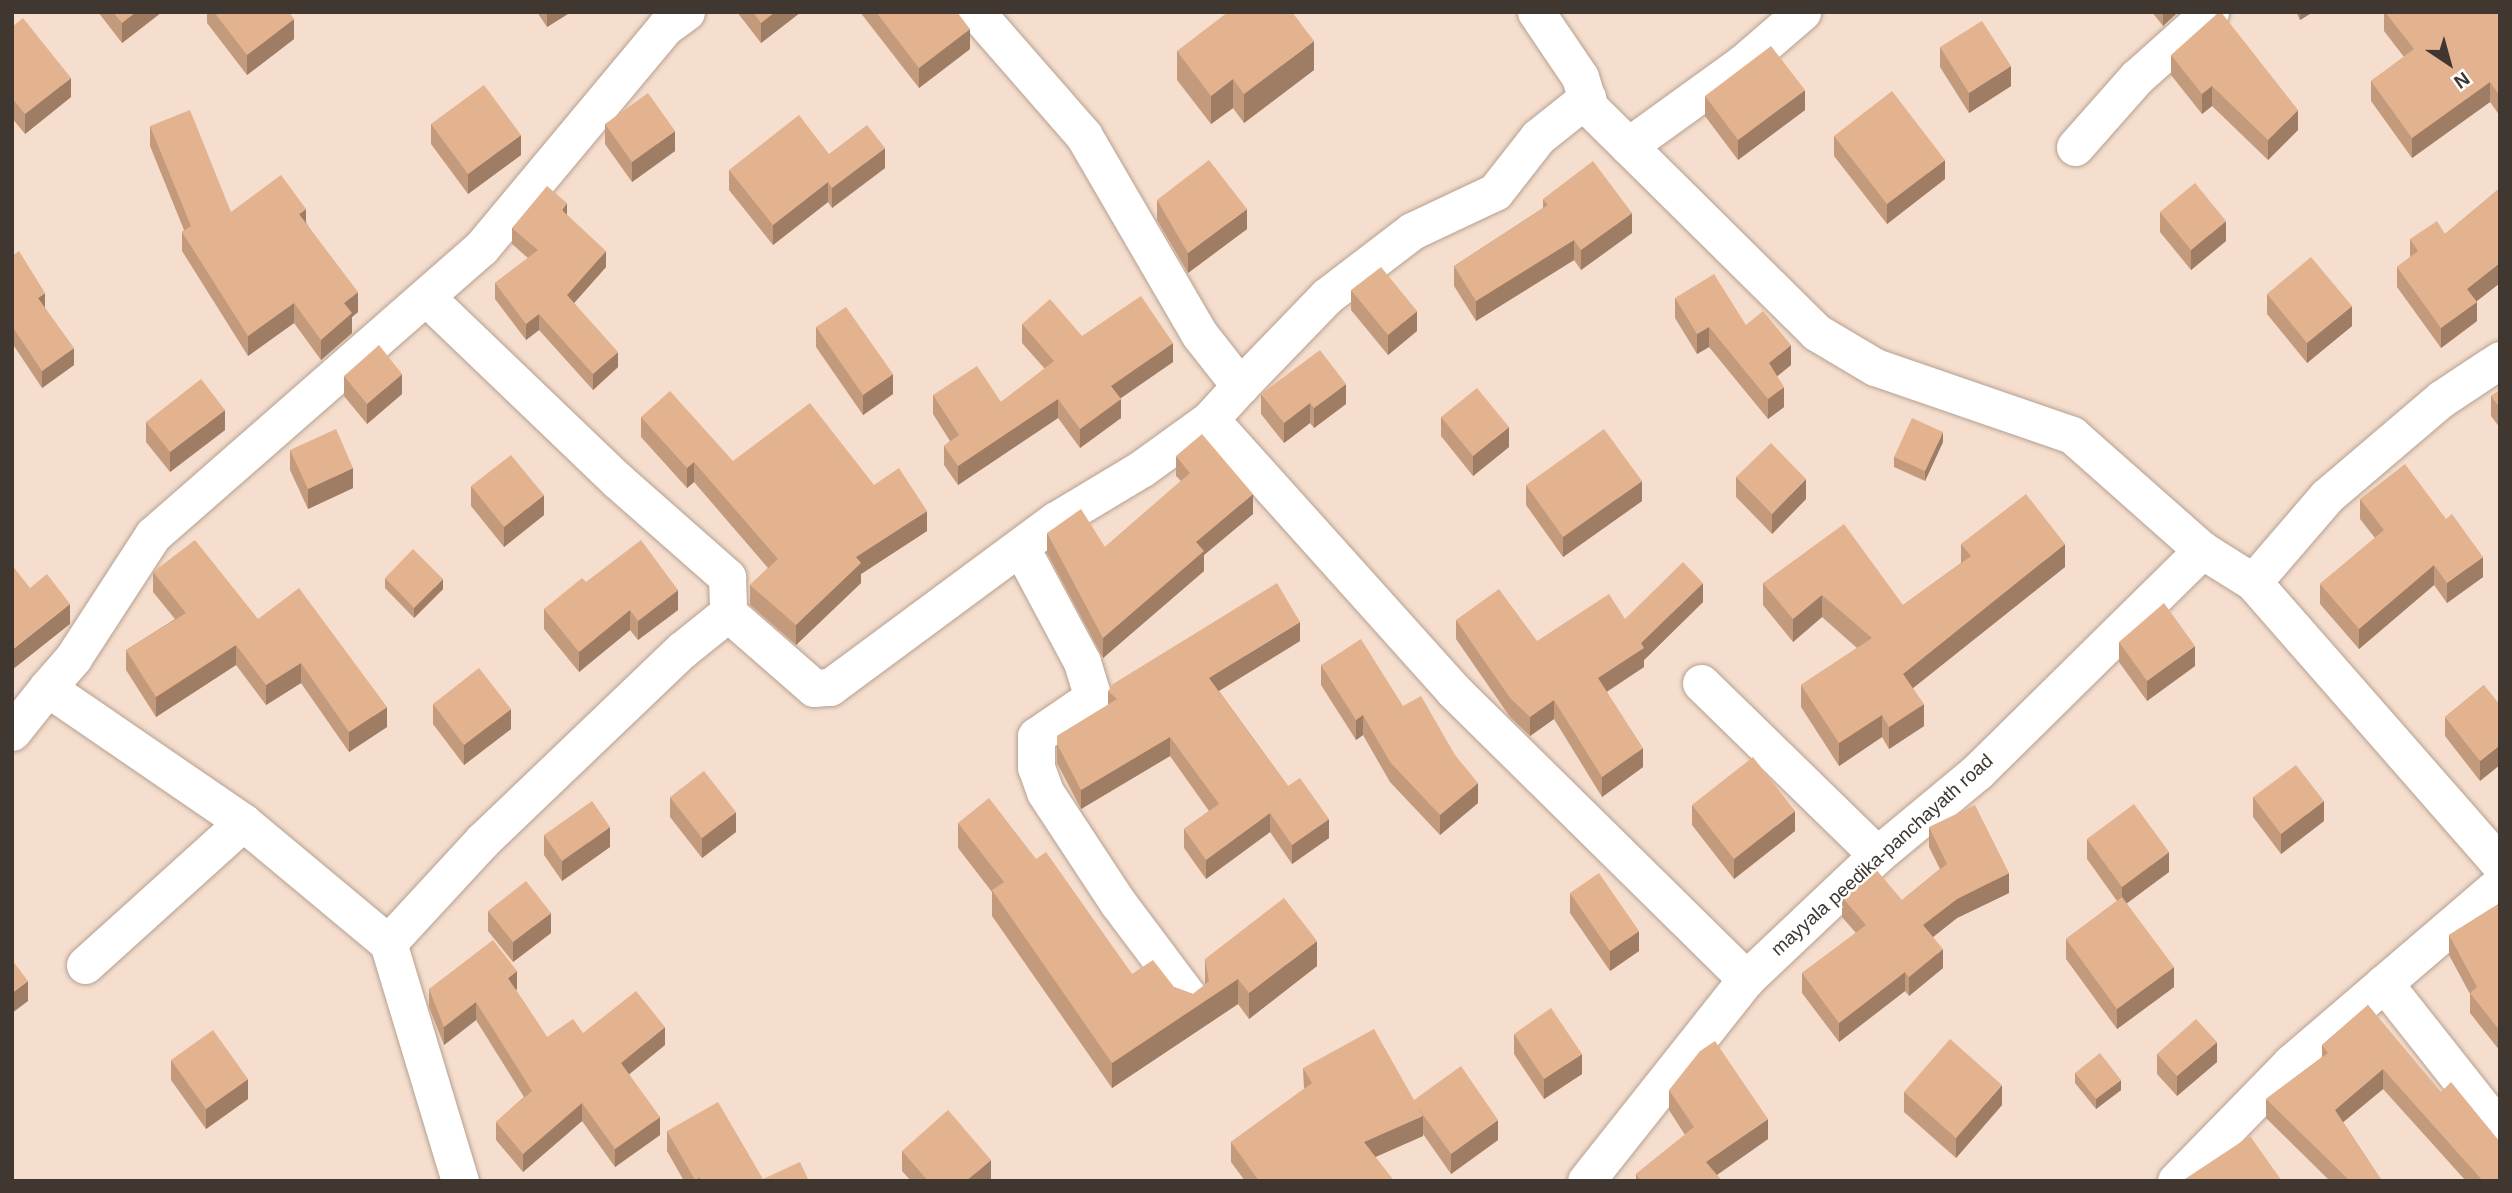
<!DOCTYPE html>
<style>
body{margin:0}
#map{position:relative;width:2512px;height:1193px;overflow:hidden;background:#f5decd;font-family:Arial,sans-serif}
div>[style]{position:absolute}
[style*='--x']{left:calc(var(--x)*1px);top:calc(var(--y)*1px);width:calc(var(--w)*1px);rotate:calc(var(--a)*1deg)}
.roads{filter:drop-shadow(0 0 2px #b6a090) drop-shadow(0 0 2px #b6a090)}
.street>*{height:37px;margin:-18.5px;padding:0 18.5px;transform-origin:18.5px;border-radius:18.5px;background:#fff}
.wall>*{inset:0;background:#c39a7c}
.shaded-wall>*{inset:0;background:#9f7d65}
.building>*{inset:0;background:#e3b390}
span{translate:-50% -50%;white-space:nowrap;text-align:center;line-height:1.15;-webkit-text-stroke:5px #fff;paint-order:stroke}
.street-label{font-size:19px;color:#403730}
.frame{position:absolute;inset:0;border:14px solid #403730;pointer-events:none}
.north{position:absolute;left:2414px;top:28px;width:70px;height:70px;-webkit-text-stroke:5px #fff;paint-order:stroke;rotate:144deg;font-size:19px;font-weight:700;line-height:28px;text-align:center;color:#403730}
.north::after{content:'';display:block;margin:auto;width:24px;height:32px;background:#403730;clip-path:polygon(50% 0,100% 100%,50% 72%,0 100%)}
</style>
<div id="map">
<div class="roads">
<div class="street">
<div style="--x:976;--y:12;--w:164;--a:48.9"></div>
<div style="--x:1084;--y:136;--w:230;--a:59.8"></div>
<div style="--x:1200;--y:335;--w:65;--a:51.9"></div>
<div style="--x:1240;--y:386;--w:45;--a:132.3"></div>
<div style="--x:1210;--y:419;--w:364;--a:48.1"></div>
<div style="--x:1453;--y:690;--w:412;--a:44.6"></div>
<div style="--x:1536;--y:12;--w:78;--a:55.9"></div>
<div style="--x:1580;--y:77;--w:31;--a:73"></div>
<div style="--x:1589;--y:107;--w:320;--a:44.7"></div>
<div style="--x:1816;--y:332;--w:69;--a:30.7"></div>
<div style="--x:1875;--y:367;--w:208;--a:19"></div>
<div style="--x:2072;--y:435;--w:174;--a:41.5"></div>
<div style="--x:2202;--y:550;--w:60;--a:32.1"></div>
<div style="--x:2253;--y:582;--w:375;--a:48.8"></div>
<div style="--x:1628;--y:146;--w:143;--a:-35.9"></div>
<div style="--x:1744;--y:62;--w:77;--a:-40.8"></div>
<div style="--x:2075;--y:147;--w:94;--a:-48.5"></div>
<div style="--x:2137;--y:77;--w:98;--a:-41.7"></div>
<div style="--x:426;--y:297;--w:265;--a:43.8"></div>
<div style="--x:617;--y:480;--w:147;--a:41.4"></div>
<div style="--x:727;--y:577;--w:36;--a:88"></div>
<div style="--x:1240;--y:386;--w:125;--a:-46"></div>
<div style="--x:1327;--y:296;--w:107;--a:-37.4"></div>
<div style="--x:1412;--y:231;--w:92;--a:-25.2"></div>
<div style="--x:1495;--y:192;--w:70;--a:-52"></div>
<div style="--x:1538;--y:137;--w:63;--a:-38.5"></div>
<div style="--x:1021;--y:548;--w:129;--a:61.8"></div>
<div style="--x:1082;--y:662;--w:37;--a:73"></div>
<div style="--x:1093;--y:697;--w:69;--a:145.6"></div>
<div style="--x:1036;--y:736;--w:31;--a:90"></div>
<div style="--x:1036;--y:767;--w:27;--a:70"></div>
<div style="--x:1045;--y:792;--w:133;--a:56.7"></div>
<div style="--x:1118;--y:903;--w:120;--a:53.1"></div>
<div style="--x:2253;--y:582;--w:113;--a:-49.3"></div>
<div style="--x:2327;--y:496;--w:150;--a:-40.4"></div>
<div style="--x:2441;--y:399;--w:71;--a:-33.5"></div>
<div style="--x:1701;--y:683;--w:246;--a:44.3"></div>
<div style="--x:12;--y:732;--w:56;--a:-51.5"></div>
<div style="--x:388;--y:943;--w:140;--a:-47.3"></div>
<div style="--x:483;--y:840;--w:275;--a:-43.7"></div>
<div style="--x:682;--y:650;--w:59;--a:-38.8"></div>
<div style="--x:728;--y:613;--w:114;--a:41.1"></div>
<div style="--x:814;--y:688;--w:16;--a:-4"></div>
<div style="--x:830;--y:687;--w:281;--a:-36.5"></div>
<div style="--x:1056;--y:520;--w:99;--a:-31"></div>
<div style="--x:1141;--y:469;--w:85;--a:-35.9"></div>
<div style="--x:85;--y:965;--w:213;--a:-42.1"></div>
<div style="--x:2384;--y:983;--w:187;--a:51.7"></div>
<div style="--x:460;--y:1181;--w:249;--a:-106.8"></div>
<div style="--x:388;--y:943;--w:189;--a:-140.2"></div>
<div style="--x:243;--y:822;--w:237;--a:-145.6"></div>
<div style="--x:47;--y:688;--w:40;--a:-49"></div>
<div style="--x:73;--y:658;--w:147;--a:-57"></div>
<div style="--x:153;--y:535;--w:436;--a:-41.2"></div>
<div style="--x:481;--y:248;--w:288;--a:-50.2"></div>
<div style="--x:665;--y:27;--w:26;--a:-36"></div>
<div style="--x:1586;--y:1181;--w:258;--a:-51.6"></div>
<div style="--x:1746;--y:979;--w:180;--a:-43.4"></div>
<div style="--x:1877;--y:855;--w:131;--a:-39.7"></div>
<div style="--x:1978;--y:771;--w:315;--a:-44.6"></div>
<div style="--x:2176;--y:1181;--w:165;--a:-45.7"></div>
<div style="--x:2291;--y:1063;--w:275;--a:-40.6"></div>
</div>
</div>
<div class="wall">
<div style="clip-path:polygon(98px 12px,162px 12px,122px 43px)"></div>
<div style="clip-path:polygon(207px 12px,289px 12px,294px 39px,247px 75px,207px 23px)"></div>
<div style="clip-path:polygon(537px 12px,571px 12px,547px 27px)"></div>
<div style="clip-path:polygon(737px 12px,801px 12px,761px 43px)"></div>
<div style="clip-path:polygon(860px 12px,957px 12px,970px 49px,919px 88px)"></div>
<div style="clip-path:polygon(2152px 12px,2178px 12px,2163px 26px)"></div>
<div style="clip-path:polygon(2296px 12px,2313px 12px,2300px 20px)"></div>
<div style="clip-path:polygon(2384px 12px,2500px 12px,2500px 116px,2490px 102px,2412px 158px,2371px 101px,2371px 81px,2404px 57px,2384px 31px)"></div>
<div style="clip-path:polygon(12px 27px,71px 97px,25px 134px,12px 118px)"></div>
<div style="clip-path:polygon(1940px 47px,2011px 86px,1969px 113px,1940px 67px)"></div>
<div style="clip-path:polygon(1177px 51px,1314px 70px,1244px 123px,1233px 108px,1211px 124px,1177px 80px)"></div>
<div style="clip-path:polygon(2171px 55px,2298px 130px,2268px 160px,2212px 106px,2202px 114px,2171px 75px)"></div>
<div style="clip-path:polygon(1705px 96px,1805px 110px,1738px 160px,1705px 116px)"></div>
<div style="clip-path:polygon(431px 124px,521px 155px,468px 194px,431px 144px)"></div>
<div style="clip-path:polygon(605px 124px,675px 151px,632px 182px,605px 144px)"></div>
<div style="clip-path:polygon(150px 126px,231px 212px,306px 222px,358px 312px,352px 317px,352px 333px,321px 360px,294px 323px,248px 356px,182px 251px,182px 232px,184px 230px,150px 146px)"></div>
<div style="clip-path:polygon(1834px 136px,1945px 179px,1887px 224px,1834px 156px)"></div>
<div style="clip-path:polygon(829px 154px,885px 168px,832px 208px,828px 202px,773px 245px,729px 190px,729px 170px)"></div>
<div style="clip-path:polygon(2500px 188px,2500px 283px,2477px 301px,2477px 321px,2441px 348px,2397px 287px,2397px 267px,2410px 257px,2410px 239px,2445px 234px)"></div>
<div style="clip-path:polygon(1543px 199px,1632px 233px,1581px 270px,1574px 260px,1476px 321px,1454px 286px,1454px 266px,1543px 208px)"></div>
<div style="clip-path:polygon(1157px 200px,1247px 229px,1188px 273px,1157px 220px)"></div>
<div style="clip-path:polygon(2160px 212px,2226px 241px,2191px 270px,2160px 232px)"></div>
<div style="clip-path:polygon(567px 215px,606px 267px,574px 303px,618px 367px,593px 390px,539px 330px,526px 340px,495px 299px,495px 283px,528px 258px,512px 244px,512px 228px)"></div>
<div style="clip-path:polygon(12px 256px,45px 308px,74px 365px,42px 388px,12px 343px)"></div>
<div style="clip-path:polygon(1351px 290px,1417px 331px,1388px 355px,1351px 310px)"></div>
<div style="clip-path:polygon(2267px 294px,2352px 326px,2307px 363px,2267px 314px)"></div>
<div style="clip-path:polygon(1675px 298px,1746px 325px,1791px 365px,1777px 376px,1784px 407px,1768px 419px,1709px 347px,1697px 354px,1675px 318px)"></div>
<div style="clip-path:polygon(1022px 324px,1082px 336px,1173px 362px,1120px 398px,1121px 418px,1080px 448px,1058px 418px,958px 485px,944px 465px,944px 446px,950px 441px,933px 414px,933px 395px,1001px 402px,1045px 369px,1022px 343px)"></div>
<div style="clip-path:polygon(816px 327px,893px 394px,863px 415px,816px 347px)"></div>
<div style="clip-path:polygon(344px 376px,402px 394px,367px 424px,344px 396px)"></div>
<div style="clip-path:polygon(2500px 390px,2500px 428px,2491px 416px,2491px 396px)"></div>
<div style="clip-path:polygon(1261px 394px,1346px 404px,1314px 428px,1310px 423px,1284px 443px,1261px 414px)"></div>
<div style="clip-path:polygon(641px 417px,733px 461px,874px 485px,927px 531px,861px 574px,861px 583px,796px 645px,750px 605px,750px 585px,768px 568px,694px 482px,687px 488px,641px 437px)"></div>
<div style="clip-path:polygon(1441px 417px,1509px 447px,1473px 476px,1441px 436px)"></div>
<div style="clip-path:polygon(146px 422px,225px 430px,170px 472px,146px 442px)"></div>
<div style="clip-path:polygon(1943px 442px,1925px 481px,1894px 467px,1894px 457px)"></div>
<div style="clip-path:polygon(290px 450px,353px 488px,308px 509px,290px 470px)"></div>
<div style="clip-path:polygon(1176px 456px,1253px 514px,1204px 555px,1204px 571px,1103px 658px,1047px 553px,1047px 533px,1105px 547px,1181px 481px,1176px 476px)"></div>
<div style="clip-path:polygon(1736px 477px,1806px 499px,1772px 534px,1736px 497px)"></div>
<div style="clip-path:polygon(1526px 485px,1642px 501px,1563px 557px,1526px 505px)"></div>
<div style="clip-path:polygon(471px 486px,544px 515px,504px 547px,471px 506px)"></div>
<div style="clip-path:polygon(2360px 499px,2483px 577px,2447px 603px,2434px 585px,2359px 649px,2320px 604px,2320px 584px,2375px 538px,2360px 519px)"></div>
<div style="clip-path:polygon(1961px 544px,2065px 567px,1913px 688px,1924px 726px,1889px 749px,1882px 737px,1839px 766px,1801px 707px,1801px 685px,1857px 648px,1822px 617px,1793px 642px,1763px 605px,1763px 583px,1903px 605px,1961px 563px)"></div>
<div style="clip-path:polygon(153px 572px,258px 619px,387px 727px,349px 752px,301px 683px,266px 705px,236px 665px,156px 717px,126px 670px,126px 650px,175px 619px,153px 592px)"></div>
<div style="clip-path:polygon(385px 578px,443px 589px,414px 618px,385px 588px)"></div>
<div style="clip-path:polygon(586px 582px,678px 610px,638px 640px,630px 630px,579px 672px,544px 629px,544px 609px)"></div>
<div style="clip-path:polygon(1703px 602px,1644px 660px,1644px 667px,1607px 692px,1643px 767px,1602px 797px,1554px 719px,1530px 736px,1510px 717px,1456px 639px,1456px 620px,1537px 641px,1625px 619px)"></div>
<div style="clip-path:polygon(1300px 641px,1219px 691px,1288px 786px,1329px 838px,1292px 864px,1270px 832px,1206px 879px,1184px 848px,1184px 829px,1209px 811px,1170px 756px,1081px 809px,1057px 763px,1057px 736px,1108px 705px,1108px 691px)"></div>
<div style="clip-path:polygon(2119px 642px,2195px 666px,2147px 701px,2119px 662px)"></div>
<div style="clip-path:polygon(1321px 665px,1403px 706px,1478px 803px,1440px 835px,1390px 782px,1363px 735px,1356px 740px,1321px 685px)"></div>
<div style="clip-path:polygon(2484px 685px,2480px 781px,2445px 736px,2445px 717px)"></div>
<div style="clip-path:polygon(433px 704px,511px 729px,464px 765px,433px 724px)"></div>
<div style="clip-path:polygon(670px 797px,736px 832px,702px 858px,670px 817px)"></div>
<div style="clip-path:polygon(2253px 797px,2324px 821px,2281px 854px,2253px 817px)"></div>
<div style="clip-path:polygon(1692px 805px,1795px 831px,1734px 879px,1692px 825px)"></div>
<div style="clip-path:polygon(958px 823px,1036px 859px,1132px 974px,1174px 987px,1193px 994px,1205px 985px,1205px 959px,1317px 966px,1249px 1019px,1238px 1004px,1112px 1088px,992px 916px,992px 892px,958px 848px)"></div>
<div style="clip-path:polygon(1929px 827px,2009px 893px,1957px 918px,1933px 937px,1943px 968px,1909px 996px,1905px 991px,1839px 1042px,1802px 993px,1802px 973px,1856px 933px,1842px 917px,1842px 897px,1902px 900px,1940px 869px,1929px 847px)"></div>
<div style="clip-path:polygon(544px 835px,610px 847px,562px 881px,544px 855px)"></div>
<div style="clip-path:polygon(2087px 839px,2169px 872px,2126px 903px,2174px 987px,2117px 1029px,2066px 959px,2066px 939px,2117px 901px,2087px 859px)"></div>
<div style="clip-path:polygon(1570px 893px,1639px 951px,1610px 971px,1570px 913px)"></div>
<div style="clip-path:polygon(2500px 903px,2500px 1051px,2470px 1013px,2470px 994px,2449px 955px,2449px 935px)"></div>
<div style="clip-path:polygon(488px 911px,551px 933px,513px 962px,488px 931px)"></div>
<div style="clip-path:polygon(429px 989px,517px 989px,516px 990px,547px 1037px,583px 1033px,665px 1045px,629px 1074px,660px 1135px,615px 1167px,582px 1121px,523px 1172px,496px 1140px,496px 1122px,524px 1097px,476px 1020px,444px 1045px,429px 1007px)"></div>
<div style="clip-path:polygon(2368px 1005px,2500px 1181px,2466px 1181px,2383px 1089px,2343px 1122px,2382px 1181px,2330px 1181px,2266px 1118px,2266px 1099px,2322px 1057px,2322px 1045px)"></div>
<div style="clip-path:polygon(1514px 1034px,1582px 1074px,1544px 1099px,1514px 1054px)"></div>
<div style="clip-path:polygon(2157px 1054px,2217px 1062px,2177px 1096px,2157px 1074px)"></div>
<div style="clip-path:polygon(171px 1060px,248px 1099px,206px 1129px,171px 1080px)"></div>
<div style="clip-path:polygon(1303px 1068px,1414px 1100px,1498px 1140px,1451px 1174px,1423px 1134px,1423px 1136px,1375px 1157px,1394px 1181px,1245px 1181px,1231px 1162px,1231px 1142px,1304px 1089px)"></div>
<div style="clip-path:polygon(2075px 1073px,2121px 1090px,2096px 1109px,2075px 1083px)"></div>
<div style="clip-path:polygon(1669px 1090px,1768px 1139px,1717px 1175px,1722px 1181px,1636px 1181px,1636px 1174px,1685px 1135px,1669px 1110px)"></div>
<div style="clip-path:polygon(1904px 1092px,2002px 1105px,1956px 1158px,1904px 1112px)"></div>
<div style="clip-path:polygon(667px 1131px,763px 1179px,809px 1181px,684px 1181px,667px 1151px)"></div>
<div style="clip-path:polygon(902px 1151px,991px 1180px,911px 1181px,902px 1171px)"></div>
</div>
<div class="shaded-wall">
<div style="clip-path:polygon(136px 12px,162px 12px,122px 43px,122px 23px)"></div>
<div style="clip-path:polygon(547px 12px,571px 12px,547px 27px)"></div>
<div style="clip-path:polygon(775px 12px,801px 12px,761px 43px,761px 23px)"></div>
<div style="clip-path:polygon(2163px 12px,2178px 12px,2163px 26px)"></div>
<div style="clip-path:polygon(2300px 12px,2313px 12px,2300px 20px)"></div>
<div style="clip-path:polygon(294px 19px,294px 39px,247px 75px,247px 55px)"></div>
<div style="clip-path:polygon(970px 29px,970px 49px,919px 88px,919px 68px)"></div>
<div style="clip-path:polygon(1314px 41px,1314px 70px,1244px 123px,1244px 94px)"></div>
<div style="clip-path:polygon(2011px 66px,2011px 86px,1969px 113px,1969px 93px)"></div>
<div style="clip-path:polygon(71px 78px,71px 97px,25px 134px,25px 114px)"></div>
<div style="clip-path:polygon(1233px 79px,1233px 108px,1211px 124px,1211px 96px)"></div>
<div style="clip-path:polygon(2490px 82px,2490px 102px,2412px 158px,2412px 138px)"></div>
<div style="clip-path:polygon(2212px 86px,2212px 106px,2202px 114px,2202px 94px)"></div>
<div style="clip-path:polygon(1805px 90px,1805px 110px,1738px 160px,1738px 140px)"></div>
<div style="clip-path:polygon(2298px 110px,2298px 130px,2268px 160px,2268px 140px)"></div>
<div style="clip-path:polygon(675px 131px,675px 151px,632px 182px,632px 162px)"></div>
<div style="clip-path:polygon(521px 135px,521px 155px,468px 194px,468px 174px)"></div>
<div style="clip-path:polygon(885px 148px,885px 168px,832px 208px,832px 188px)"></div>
<div style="clip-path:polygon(1945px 160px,1945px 179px,1887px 224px,1887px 204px)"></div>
<div style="clip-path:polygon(828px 182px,828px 202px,773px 245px,773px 225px)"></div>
<div style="clip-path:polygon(567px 203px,567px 219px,562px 210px)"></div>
<div style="clip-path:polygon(306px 209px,306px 229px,299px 214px)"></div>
<div style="clip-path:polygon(1247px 209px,1247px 229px,1188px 273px,1188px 253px)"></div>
<div style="clip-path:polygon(1632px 213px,1632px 233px,1581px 270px,1581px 250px)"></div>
<div style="clip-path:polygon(2226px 221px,2226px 241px,2191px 270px,2191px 250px)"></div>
<div style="clip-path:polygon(1574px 240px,1574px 260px,1476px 321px,1476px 301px)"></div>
<div style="clip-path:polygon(606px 251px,606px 267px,567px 311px,567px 295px)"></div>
<div style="clip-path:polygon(2500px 263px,2500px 283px,2469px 307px,2477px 302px,2477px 321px,2441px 348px,2441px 328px,2467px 289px)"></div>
<div style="clip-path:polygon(358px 292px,358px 312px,352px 317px,352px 333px,321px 360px,321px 340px,344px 303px)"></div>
<div style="clip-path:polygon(45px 293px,45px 310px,38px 298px)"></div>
<div style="clip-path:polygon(294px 303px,294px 323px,248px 356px,248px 336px)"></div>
<div style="clip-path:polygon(2352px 306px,2352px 326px,2307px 363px,2307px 343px)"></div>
<div style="clip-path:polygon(1417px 311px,1417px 331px,1388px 355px,1388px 335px)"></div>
<div style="clip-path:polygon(539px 314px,539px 330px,526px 340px,526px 324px)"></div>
<div style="clip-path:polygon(1709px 327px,1709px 347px,1697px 354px,1697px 334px)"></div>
<div style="clip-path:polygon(1173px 343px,1173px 362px,1111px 405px,1111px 386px)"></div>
<div style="clip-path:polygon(1791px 345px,1791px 365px,1769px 383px,1769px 363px)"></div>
<div style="clip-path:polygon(74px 348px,74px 365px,42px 388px,42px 371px)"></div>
<div style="clip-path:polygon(618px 352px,618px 367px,593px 390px,593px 374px)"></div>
<div style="clip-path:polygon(402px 374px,402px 394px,367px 424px,367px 404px)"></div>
<div style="clip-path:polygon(893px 374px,893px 394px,863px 415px,863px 395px)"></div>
<div style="clip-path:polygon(1346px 384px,1346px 404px,1314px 428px,1314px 408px)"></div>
<div style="clip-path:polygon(1784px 387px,1784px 407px,1768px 419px,1768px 399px)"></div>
<div style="clip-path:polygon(1058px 399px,1058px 418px,958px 485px,958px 466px)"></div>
<div style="clip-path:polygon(1121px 399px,1121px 418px,1080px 448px,1080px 429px)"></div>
<div style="clip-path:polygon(1310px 403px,1310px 423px,1284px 443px,1284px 423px)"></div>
<div style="clip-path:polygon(225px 410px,225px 430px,170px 472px,170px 452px)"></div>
<div style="clip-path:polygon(1509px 427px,1509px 447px,1473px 476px,1473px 456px)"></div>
<div style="clip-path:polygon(1943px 432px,1943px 442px,1925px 481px,1925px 471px)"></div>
<div style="clip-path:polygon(694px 462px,694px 482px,687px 488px,687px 468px)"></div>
<div style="clip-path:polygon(353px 468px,353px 488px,308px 509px,308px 489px)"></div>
<div style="clip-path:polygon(1806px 479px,1806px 499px,1772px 534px,1772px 514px)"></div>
<div style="clip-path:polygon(1642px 481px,1642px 501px,1563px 557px,1563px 537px)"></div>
<div style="clip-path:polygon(1253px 494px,1253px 514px,1204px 555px,1204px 571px,1103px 658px,1103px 638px,1196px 542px)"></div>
<div style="clip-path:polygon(544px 495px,544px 515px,504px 547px,504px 527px)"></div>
<div style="clip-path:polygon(927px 511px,927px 531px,861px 574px,861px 583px,796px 645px,796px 625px,856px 557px)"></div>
<div style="clip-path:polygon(2065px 544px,2065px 567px,1903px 696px,1903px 674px)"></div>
<div style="clip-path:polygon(2483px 557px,2483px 577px,2447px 603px,2447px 583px)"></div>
<div style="clip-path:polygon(2434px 565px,2434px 585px,2359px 649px,2359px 629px)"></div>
<div style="clip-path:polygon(443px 579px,443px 589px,414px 618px,414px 608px)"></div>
<div style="clip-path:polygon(1703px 583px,1703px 602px,1644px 660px,1644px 667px,1598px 697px,1598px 678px,1641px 643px)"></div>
<div style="clip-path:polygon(678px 590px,678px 610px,638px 640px,638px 621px)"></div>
<div style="clip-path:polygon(1822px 595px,1822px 617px,1793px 642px,1793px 619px)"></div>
<div style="clip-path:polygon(70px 604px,70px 624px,12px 670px,12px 650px)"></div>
<div style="clip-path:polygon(630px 610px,630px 630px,579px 672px,579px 652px)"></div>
<div style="clip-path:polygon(1300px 622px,1300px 641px,1209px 697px,1209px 678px)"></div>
<div style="clip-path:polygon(236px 645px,236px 665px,156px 717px,156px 697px)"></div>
<div style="clip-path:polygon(2195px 646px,2195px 666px,2147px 701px,2147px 681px)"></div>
<div style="clip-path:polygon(301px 663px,301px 683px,266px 705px,266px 685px)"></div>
<div style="clip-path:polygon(1554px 700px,1554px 719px,1530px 736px,1530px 717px)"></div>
<div style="clip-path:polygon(1924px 704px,1924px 726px,1889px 749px,1889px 727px)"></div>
<div style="clip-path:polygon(387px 707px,387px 727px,349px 752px,349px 732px)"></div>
<div style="clip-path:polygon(511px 709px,511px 729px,464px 765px,464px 745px)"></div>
<div style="clip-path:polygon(1363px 715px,1363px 735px,1356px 740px,1356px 720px)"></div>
<div style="clip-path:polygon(1882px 715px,1882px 737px,1839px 766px,1839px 743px)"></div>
<div style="clip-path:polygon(1170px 737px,1170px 756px,1081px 809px,1081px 790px)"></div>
<div style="clip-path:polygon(2500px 745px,2500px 765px,2480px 781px,2480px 761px)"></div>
<div style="clip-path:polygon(1643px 748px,1643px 767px,1602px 797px,1602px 777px)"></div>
<div style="clip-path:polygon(1478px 783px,1478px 803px,1440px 835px,1440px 815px)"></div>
<div style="clip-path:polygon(2324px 801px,2324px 821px,2281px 854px,2281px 834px)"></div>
<div style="clip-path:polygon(1795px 811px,1795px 831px,1734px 879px,1734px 859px)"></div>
<div style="clip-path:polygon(736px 812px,736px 832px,702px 858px,702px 838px)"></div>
<div style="clip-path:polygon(1270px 813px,1270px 832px,1206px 879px,1206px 860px)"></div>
<div style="clip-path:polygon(1329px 819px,1329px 838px,1292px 864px,1292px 845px)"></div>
<div style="clip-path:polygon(610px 827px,610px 847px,562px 881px,562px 861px)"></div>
<div style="clip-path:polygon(2169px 852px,2169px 872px,2122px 907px,2122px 887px)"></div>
<div style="clip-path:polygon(2009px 873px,2009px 893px,1957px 918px,1923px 945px,1923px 925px,1957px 899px)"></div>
<div style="clip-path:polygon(551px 913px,551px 933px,513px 962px,513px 942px)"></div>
<div style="clip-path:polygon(1639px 931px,1639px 951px,1610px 971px,1610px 951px)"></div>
<div style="clip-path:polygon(1317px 941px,1317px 966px,1249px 1019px,1249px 993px)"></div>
<div style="clip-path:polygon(1943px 949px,1943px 968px,1909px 996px,1909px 977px)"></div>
<div style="clip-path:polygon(2174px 967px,2174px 987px,2117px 1029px,2117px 1009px)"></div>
<div style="clip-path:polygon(517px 971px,517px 989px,508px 996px,508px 978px)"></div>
<div style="clip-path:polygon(1905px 972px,1905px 991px,1839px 1042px,1839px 1023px)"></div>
<div style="clip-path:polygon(1238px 979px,1238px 1004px,1112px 1088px,1112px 1063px)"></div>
<div style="clip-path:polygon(28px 981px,28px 1001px,12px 1013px,12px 993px)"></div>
<div style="clip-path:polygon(476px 1002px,476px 1020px,444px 1045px,444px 1027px)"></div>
<div style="clip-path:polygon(665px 1027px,665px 1045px,621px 1081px,621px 1063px)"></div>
<div style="clip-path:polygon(2217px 1042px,2217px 1062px,2177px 1096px,2177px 1076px)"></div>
<div style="clip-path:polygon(1582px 1054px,1582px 1074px,1544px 1099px,1544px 1079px)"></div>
<div style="clip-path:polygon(2383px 1069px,2383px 1089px,2335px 1129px,2335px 1110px)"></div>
<div style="clip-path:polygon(248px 1079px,248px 1099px,206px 1129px,206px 1109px)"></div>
<div style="clip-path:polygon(2121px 1080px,2121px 1090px,2096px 1109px,2096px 1099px)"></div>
<div style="clip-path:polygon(2002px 1085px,2002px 1105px,1956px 1158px,1956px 1138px)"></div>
<div style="clip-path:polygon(582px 1103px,582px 1121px,523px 1172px,523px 1154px)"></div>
<div style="clip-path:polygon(1423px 1116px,1423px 1136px,1364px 1162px,1364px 1142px)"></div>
<div style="clip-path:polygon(660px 1117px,660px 1135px,615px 1167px,615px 1149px)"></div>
<div style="clip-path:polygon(1768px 1119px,1768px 1139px,1708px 1181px,1706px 1162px)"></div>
<div style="clip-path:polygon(1498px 1120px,1498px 1140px,1451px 1174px,1451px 1154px)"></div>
<div style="clip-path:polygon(991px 1160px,991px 1180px,966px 1181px)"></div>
</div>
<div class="building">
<div style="clip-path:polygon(113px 12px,136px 12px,122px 23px)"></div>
<div style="clip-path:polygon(214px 12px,289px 12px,294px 19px,247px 55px)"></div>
<div style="clip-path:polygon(753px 12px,775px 12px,761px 23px)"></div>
<div style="clip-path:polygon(876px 12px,957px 12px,970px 29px,919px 68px)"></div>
<div style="clip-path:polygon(1228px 12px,1292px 12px,1314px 41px,1244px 94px,1233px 79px,1211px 96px,1177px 51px)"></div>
<div style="clip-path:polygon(2219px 12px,2221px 12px,2298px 110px,2268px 140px,2212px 86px,2202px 94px,2171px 55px)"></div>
<div style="clip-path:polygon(2385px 12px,2500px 12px,2500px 96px,2490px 82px,2412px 138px,2371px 81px,2414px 49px)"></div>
<div style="clip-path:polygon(23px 18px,71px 78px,25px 114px,12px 98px,12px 27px)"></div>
<div style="clip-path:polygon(1982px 21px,2011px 66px,1969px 93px,1940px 47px)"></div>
<div style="clip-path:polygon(1771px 46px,1805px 90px,1738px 140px,1705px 96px)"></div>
<div style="clip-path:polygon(484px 85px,521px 135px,468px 174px,431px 124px)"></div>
<div style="clip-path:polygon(1892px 91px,1945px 160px,1887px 204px,1834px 136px)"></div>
<div style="clip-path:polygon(648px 93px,675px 131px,632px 162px,605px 124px)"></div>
<div style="clip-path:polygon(190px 110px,231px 212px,281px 175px,306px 209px,299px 214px,358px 292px,344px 303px,352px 313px,321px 340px,294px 303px,248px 336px,182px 232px,191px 226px,150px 126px)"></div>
<div style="clip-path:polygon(799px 115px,829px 154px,867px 125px,885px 148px,832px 188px,828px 182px,773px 225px,729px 170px)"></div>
<div style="clip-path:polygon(1209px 160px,1247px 209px,1188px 253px,1157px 200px)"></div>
<div style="clip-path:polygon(1593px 161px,1632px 213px,1581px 250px,1574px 240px,1476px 301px,1454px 266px,1548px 205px,1543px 199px)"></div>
<div style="clip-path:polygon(2195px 183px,2226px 221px,2191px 250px,2160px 212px)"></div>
<div style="clip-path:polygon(547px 186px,567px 203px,562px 210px,606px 251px,567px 295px,618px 352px,593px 374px,539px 314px,526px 324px,495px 283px,538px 250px,512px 228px)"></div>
<div style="clip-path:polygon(2500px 188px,2500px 263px,2467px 289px,2477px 302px,2441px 328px,2397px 267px,2418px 251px,2410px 239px,2437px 221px,2445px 234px)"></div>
<div style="clip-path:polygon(19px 251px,45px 293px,38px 298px,74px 348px,42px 371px,12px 326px,12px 256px)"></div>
<div style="clip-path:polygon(2311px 257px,2352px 306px,2307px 343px,2267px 294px)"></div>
<div style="clip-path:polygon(1381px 267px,1417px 311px,1388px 335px,1351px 290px)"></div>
<div style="clip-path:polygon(1714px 274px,1746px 325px,1763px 311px,1791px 345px,1769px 363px,1784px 387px,1768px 399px,1709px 327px,1697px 334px,1675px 298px)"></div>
<div style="clip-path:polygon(1141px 296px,1173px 343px,1111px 386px,1121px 399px,1080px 429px,1058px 399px,958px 466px,944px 446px,959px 435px,933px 395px,977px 366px,1001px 402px,1054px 361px,1022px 324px,1050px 299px,1082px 336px)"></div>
<div style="clip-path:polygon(846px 307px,893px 374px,863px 395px,816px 327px)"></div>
<div style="clip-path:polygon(379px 345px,402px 374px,367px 404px,344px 376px)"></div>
<div style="clip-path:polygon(1320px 350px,1346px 384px,1314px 408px,1310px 403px,1284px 423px,1261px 394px)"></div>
<div style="clip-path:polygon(201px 379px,225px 410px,170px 452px,146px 422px)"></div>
<div style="clip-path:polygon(1477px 388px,1509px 427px,1473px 456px,1441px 417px)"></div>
<div style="clip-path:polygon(2500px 390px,2500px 408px,2491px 396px)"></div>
<div style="clip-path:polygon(670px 391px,733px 461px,810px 403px,874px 485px,899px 468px,927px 511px,856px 557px,861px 563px,796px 625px,750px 585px,778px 559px,694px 462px,687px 468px,641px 417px)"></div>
<div style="clip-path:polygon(1912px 418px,1943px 432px,1925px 471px,1894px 457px)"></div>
<div style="clip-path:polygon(336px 429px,353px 468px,308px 489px,290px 450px)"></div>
<div style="clip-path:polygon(1604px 429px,1642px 481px,1563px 537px,1526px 485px)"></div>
<div style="clip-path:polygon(1202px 434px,1253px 494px,1196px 542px,1204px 551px,1103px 638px,1047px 533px,1081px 509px,1105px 547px,1190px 473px,1176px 456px)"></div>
<div style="clip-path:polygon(1771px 443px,1806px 479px,1772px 514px,1736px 477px)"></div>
<div style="clip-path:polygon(511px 455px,544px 495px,504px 527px,471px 486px)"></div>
<div style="clip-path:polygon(2405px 464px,2446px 519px,2452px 514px,2483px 557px,2447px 583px,2434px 565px,2359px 629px,2320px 584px,2384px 530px,2360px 499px)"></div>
<div style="clip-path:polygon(2026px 494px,2065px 544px,1903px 674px,1924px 704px,1889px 727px,1882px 715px,1839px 743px,1801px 685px,1872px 638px,1822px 595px,1793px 619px,1763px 583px,1844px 524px,1903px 605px,1971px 556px,1961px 544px)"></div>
<div style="clip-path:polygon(195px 540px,258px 619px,299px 588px,387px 707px,349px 732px,301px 663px,266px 685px,236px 645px,156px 697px,126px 650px,186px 613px,153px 572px)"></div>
<div style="clip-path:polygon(641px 540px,678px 590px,638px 621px,630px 610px,579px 652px,544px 609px,582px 578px,586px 582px)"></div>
<div style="clip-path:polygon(413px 549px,443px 579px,414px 608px,385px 578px)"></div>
<div style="clip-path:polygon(1683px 562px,1703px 583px,1641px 643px,1644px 648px,1598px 678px,1643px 748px,1602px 777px,1554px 700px,1530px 717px,1510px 698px,1456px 620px,1499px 589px,1537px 641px,1609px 594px,1625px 619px)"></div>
<div style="clip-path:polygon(12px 565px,30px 588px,47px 574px,70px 604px,12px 650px)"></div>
<div style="clip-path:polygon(1277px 583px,1300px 622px,1209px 678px,1288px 786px,1300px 778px,1329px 819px,1292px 845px,1270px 813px,1206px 860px,1184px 829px,1219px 804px,1170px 737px,1081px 790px,1057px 744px,1057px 736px,1117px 699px,1108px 691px,1113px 684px)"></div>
<div style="clip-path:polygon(2164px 603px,2195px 646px,2147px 681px,2119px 642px)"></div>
<div style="clip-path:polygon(1361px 639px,1403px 706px,1421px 696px,1455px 755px,1478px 783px,1440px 815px,1390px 762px,1363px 715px,1356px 720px,1321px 665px)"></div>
<div style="clip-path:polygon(479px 668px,511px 709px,464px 745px,433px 704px)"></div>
<div style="clip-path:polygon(2484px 685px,2500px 705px,2500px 745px,2480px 761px,2445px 717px)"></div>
<div style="clip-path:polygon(1753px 757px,1795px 811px,1734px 859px,1692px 805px)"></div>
<div style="clip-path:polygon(2296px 765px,2324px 801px,2281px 834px,2253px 797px)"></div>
<div style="clip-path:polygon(704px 771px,736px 812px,702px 838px,670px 797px)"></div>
<div style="clip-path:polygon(989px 798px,1036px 859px,1046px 852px,1132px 974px,1153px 960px,1174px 987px,1193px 994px,1209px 981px,1205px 959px,1284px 898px,1317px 941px,1249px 993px,1238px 979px,1112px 1063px,992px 890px,1004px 882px,958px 823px)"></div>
<div style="clip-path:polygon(592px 801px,610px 827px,562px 861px,544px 835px)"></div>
<div style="clip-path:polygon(2134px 804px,2169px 852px,2122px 887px,2087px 839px)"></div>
<div style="clip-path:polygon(1975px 805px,2009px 873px,1957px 899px,1923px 925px,1943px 949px,1909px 977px,1905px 972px,1839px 1023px,1802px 973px,1866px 925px,1842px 897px,1874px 867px,1902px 900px,1947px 864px,1929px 827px)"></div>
<div style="clip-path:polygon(1599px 873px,1639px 931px,1610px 951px,1570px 893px)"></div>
<div style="clip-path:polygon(526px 881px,551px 913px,513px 942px,488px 911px)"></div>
<div style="clip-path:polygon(2122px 897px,2174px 967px,2117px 1009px,2066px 939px)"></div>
<div style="clip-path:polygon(2500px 903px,2500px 1031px,2470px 993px,2477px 987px,2449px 935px)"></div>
<div style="clip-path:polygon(493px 940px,517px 971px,508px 978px,547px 1037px,573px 1019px,583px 1033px,636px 991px,665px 1027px,621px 1063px,660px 1117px,615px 1149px,582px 1103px,523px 1154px,496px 1122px,532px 1091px,476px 1002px,444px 1027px,429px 989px)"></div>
<div style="clip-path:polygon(12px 960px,28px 981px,12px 993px)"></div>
<div style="clip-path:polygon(2368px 1005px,2441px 1092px,2451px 1082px,2500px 1142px,2500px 1181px,2483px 1181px,2383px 1069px,2335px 1110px,2382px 1181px,2350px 1181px,2266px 1099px,2328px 1053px,2322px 1045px)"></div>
<div style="clip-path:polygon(1551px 1008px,1582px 1054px,1544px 1079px,1514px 1034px)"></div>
<div style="clip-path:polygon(2196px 1019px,2217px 1042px,2177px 1076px,2157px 1054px)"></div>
<div style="clip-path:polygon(1374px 1029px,1414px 1100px,1461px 1066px,1498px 1120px,1451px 1154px,1416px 1105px,1423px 1116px,1364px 1142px,1394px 1181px,1259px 1181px,1231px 1142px,1312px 1083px,1303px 1068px)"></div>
<div style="clip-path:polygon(213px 1030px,248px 1079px,206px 1109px,171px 1060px)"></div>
<div style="clip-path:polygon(1950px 1039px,2002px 1085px,1956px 1138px,1904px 1092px)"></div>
<div style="clip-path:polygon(1715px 1041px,1768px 1119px,1706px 1162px,1722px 1181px,1641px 1181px,1636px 1174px,1694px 1127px,1669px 1090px,1700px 1051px)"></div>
<div style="clip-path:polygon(2100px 1053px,2121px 1080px,2096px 1099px,2075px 1073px)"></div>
<div style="clip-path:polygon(718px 1102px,763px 1179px,800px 1162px,809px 1181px,701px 1181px,700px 1177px,695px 1180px,667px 1131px)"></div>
<div style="clip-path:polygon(948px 1110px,991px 1160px,966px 1181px,928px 1181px,902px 1151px)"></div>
<div style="clip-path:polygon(2250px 1136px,2282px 1181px,2186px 1181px,2185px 1179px)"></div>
</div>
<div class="street-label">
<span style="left:1882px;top:855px;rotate:-42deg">mayyala peedika-panchayath road</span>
</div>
<div class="frame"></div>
<div class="north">N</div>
</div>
